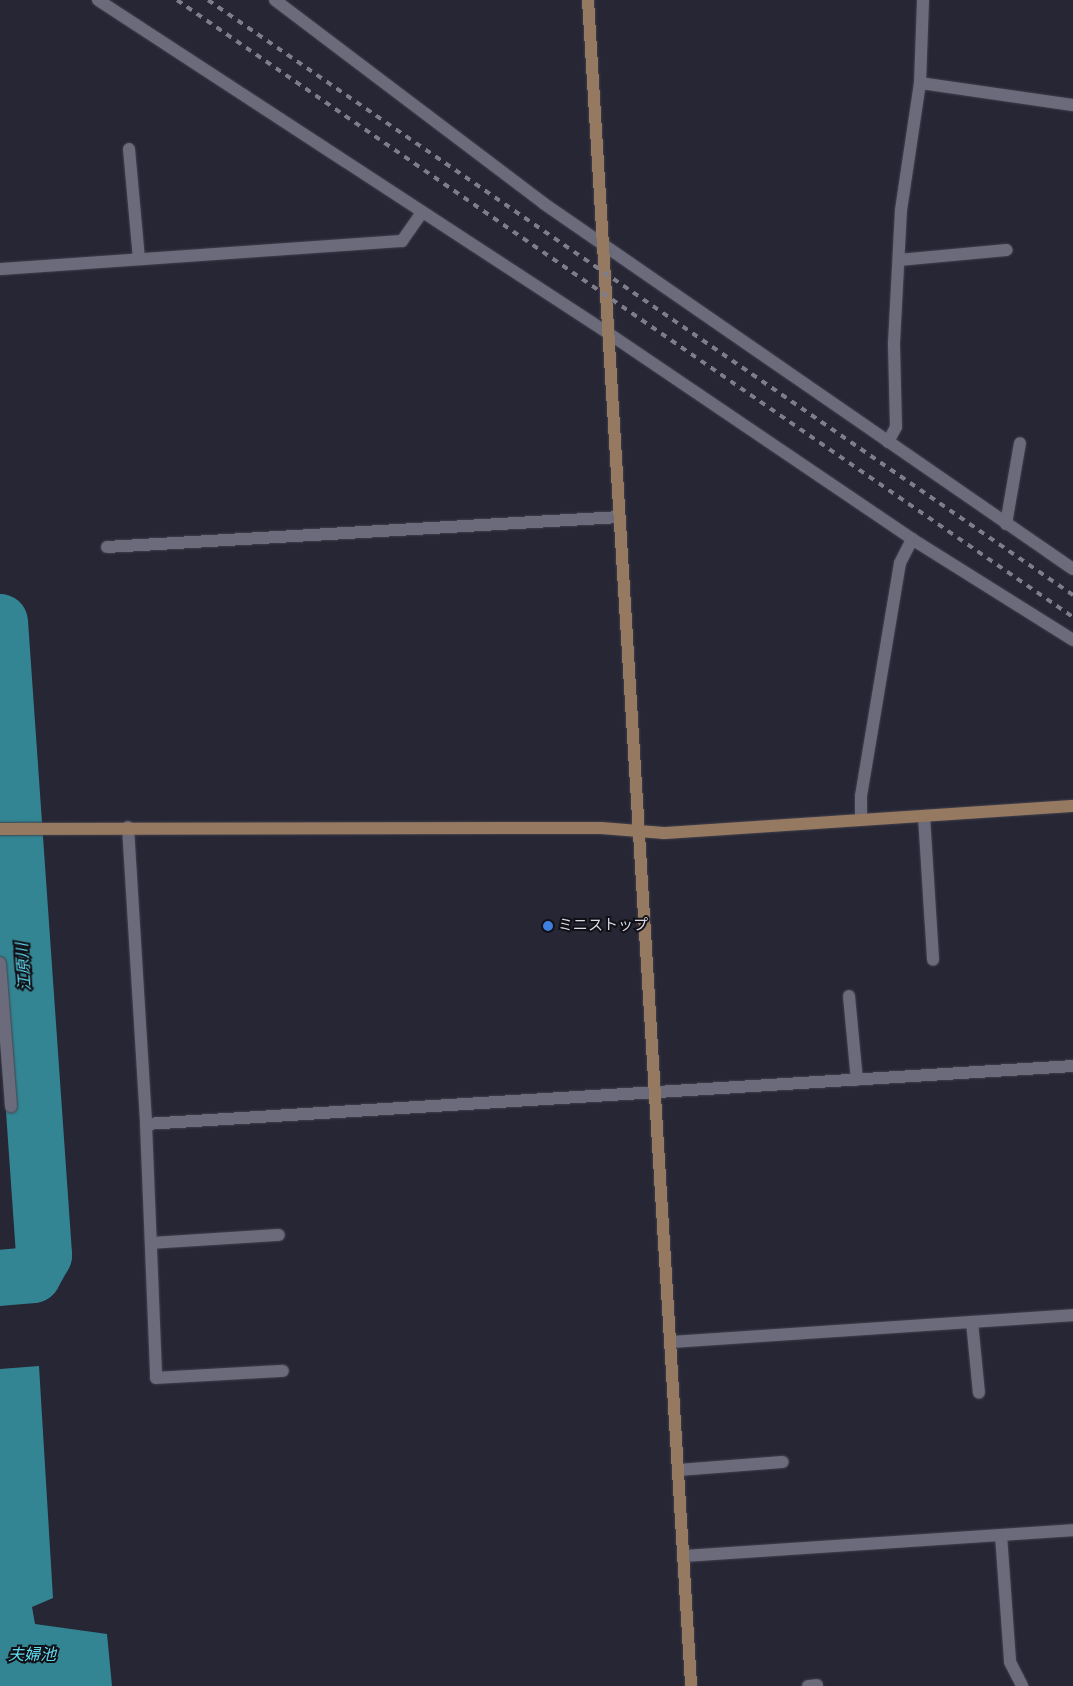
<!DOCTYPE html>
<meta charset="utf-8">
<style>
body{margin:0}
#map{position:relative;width:1073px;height:1686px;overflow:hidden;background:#272635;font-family:"Source Sans 3","Noto Sans JP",sans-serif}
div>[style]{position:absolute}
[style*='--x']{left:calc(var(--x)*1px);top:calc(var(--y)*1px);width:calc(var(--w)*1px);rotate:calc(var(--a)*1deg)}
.water>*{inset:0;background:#338593}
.river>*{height:56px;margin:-28px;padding:0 28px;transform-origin:28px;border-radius:28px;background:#338593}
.roads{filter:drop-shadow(0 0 1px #41404c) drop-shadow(0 0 1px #41404c)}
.street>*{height:12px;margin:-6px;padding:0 6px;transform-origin:6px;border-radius:6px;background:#6b6b7c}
.secondary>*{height:12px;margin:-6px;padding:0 6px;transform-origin:6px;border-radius:6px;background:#957961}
.rail>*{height:4px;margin-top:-2px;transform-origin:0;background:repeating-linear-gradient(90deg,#7e7d8a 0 6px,transparent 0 12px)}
.dots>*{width:14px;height:14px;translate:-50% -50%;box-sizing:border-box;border:2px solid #101016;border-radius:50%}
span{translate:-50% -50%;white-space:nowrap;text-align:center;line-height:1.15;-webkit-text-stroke:4px #101016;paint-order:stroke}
.poi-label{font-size:15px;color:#dbdbe5}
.left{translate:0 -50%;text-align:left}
.water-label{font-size:16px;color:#60d9ee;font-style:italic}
</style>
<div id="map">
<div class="water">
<div style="clip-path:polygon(39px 1366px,53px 1598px,32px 1607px,35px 1624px,107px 1634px,112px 1686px,0 1686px,0 1369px)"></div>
</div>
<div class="river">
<div style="--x:0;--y:622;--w:635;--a:86.02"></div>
<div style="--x:44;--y:1255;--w:23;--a:119"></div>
<div style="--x:33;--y:1275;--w:33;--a:175"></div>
</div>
<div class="roads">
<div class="street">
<div style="--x:98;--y:0;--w:609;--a:33.14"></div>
<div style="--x:608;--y:333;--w:367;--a:34.1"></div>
<div style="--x:912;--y:539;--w:190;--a:32.1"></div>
<div style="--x:275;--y:0;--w:336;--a:37.1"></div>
<div style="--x:543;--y:203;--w:644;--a:34.63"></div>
<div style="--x:920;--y:83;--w:155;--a:8.2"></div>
<div style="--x:129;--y:149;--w:110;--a:84.8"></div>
<div style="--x:899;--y:260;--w:108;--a:-5.3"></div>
<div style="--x:0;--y:269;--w:403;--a:-4"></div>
<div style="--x:402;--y:241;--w:35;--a:-55"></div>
<div style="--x:888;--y:442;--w:17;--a:-62"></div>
<div style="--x:896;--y:427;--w:84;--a:-91.4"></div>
<div style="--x:894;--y:343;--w:133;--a:-87"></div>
<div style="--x:901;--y:210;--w:128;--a:-81.5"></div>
<div style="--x:920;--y:83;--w:83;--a:-87.9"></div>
<div style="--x:1006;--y:524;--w:82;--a:-80.2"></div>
<div style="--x:107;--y:547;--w:513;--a:-3.35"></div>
<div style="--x:924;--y:816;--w:144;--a:86.4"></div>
<div style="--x:861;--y:820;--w:24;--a:-90"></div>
<div style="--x:861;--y:796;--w:236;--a:-80.5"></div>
<div style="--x:900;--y:563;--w:27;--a:-63"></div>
<div style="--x:128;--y:827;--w:298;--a:86.5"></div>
<div style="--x:146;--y:1124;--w:254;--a:87.7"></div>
<div style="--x:156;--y:1378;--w:127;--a:-3.2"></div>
<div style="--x:0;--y:963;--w:144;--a:85.6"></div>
<div style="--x:849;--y:996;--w:84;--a:84.6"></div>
<div style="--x:146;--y:1124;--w:929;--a:-3.58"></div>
<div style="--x:151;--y:1243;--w:128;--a:-3.6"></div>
<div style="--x:972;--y:1322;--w:71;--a:84.4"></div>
<div style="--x:670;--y:1342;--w:404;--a:-3.8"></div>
<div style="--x:678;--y:1470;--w:105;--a:-4.4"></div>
<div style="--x:1001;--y:1535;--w:127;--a:85.9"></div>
<div style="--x:1010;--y:1662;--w:27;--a:63"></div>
<div style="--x:683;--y:1556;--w:391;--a:-3.8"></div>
<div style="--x:808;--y:1686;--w:9;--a:-6"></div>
</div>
<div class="secondary">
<div style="--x:588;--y:0;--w:1689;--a:86.5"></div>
<div style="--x:0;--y:829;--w:601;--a:-0.1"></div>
<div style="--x:601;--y:828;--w:63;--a:4.5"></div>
<div style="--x:664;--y:833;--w:410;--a:-3.8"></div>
</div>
</div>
<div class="rail">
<div style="--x:177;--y:0;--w:1088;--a:34.55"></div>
<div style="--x:208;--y:0;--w:1050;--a:34.52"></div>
</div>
<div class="dots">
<div style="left:548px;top:926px;background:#3f7fe0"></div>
</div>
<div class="poi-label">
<span class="left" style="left:558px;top:926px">ミニストップ</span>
</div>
<div class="water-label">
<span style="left:24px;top:967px;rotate:-94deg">江原川</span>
<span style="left:32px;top:1655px">夫婦池</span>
</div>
</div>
